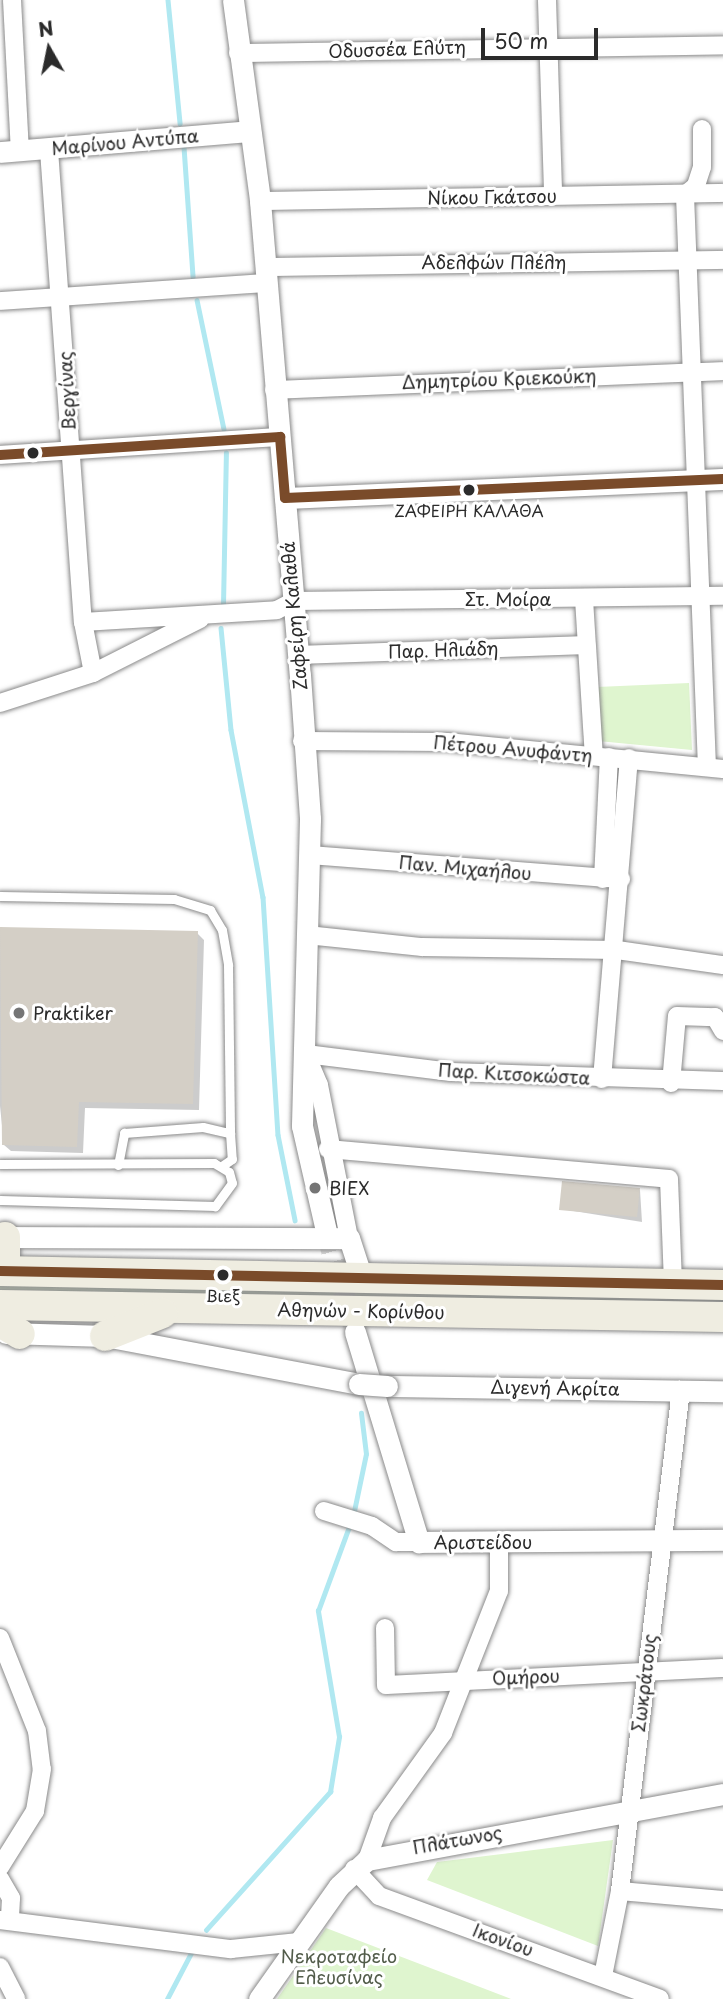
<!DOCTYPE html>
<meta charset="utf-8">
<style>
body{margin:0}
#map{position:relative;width:723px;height:1999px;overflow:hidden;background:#fff;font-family:"Playpen Sans",sans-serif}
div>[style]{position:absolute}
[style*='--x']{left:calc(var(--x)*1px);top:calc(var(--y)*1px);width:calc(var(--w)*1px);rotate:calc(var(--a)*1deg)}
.green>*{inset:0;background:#dff5cf}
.shadow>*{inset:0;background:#0003}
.stream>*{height:4.5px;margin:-2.25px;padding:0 2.25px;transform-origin:2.25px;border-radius:2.25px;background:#b0e8f1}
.building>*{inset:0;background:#d4cfc6}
.tertiary-tunnel>*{height:21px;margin-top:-10.5px;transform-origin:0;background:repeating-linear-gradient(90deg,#d5d5d5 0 21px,transparent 0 31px)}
.roads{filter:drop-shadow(0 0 2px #8a8a8a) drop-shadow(0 0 2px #8a8a8a)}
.service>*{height:9px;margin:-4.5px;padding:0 4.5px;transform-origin:4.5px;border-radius:4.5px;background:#fff}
.minor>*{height:18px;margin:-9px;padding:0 9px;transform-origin:9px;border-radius:9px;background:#fff}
.tertiary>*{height:21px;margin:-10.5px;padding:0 10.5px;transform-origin:10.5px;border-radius:10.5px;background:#fff}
.trunk>*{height:30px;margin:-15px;padding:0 15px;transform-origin:15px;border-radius:15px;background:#efede1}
.bridges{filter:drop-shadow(0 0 2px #8a8a8a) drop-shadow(0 0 2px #8a8a8a)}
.tertiary-bridge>*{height:21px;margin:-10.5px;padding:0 10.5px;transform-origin:10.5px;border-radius:10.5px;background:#fff}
.bus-1>*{height:10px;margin:-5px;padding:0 5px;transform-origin:5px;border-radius:5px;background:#7a4b2a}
.dots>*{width:19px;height:19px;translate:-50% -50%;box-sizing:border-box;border:4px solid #fff;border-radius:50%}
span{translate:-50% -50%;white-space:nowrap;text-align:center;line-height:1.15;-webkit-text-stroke:6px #fff;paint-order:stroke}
.bus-label{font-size:16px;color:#2b2b2b}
.street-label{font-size:18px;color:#2b2b2b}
.poi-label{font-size:18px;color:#2b2b2b}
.left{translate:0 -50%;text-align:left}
.park-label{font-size:18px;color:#525c4a}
.north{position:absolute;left:14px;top:14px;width:70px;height:70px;-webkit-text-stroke:5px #fff;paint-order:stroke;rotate:351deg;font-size:19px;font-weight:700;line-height:28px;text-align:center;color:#2b2b2b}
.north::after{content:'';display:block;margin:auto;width:24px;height:32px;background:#2b2b2b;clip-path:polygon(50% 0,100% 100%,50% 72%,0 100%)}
.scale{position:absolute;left:481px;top:28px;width:117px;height:32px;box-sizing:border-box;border:4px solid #2b2b2b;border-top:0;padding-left:9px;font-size:21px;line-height:24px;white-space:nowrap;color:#2b2b2b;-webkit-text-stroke:5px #fff;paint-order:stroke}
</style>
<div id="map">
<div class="green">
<div style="clip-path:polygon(689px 683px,692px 750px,598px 741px,597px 687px)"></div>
<div style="clip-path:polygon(0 1285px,723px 1298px,723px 1303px,0 1290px)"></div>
<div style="clip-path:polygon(613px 1840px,598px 1946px,427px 1880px,437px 1862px)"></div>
<div style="clip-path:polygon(326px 1928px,511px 1999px,277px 1999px)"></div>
</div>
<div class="shadow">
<div style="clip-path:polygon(0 928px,197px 933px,204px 940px,199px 1110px,85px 1108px,83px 1153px,11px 1151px,4px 1145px,0 1106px)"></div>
<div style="clip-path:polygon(640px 1190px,642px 1222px,561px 1209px)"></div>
</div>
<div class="stream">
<div style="--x:168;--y:0;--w:124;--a:84.4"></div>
<div style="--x:184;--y:147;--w:130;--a:86"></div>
<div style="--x:197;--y:300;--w:132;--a:78.2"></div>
<div style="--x:223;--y:605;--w:152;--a:-88.9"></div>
<div style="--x:221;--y:628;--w:102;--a:84.4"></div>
<div style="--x:231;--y:730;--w:170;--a:79.2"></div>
<div style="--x:263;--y:897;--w:238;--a:86.4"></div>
<div style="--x:278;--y:1135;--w:87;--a:78.7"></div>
<div style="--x:353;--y:1516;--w:63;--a:-78.2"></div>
<div style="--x:366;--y:1454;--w:41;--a:-97"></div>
<div style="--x:206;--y:1930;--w:186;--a:-48.1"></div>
<div style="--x:330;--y:1792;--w:56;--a:-80.7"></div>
<div style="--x:339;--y:1737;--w:128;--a:-99.5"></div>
<div style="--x:318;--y:1611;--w:93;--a:-69.8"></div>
<div style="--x:167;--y:1999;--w:52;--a:-62.4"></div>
</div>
<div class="building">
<div style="clip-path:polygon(0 927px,198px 931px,193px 1104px,79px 1102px,77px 1147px,2px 1145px)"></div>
<div style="clip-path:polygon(562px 1181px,640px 1188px,637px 1217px,559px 1210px)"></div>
</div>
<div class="tertiary-tunnel">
<div style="--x:326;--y:1231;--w:97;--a:73.8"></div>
</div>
<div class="roads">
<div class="service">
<div style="--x:0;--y:896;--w:174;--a:1"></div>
<div style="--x:174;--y:899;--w:38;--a:17"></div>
<div style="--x:210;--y:910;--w:23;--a:59"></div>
<div style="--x:222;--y:930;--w:36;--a:80"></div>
<div style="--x:228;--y:965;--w:168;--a:89.3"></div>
<div style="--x:0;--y:1164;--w:214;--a:-0.3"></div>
<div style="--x:214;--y:1163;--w:17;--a:31"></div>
<div style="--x:229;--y:1172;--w:11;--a:75"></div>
<div style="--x:232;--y:1183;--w:29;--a:126"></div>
<div style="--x:215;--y:1206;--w:215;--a:-178.4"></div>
<div style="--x:118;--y:1165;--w:33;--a:-79"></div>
<div style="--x:124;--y:1133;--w:79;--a:-4.3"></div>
<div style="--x:203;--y:1127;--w:28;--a:13"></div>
<div style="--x:230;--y:1133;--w:26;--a:86"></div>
<div style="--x:232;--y:1159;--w:11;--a:146"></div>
</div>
<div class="minor">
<div style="--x:12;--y:0;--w:151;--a:87"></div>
<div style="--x:547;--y:0;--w:195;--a:88.2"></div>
<div style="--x:238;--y:53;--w:485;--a:-0.9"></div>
<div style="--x:702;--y:129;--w:38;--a:90"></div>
<div style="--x:702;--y:167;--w:20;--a:108"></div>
<div style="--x:696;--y:186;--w:14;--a:141"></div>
<div style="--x:685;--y:195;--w:572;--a:87.8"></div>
<div style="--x:49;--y:150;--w:473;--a:85.9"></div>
<div style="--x:83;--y:622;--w:52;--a:78.9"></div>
<div style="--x:260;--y:201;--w:463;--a:-1"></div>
<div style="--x:266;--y:267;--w:457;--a:-0.9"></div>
<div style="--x:0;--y:301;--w:268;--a:-3.9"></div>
<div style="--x:274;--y:390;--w:449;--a:-2.4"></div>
<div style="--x:0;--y:455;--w:281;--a:-3.7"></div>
<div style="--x:584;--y:599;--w:157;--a:86.4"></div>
<div style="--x:83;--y:622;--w:194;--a:-3.5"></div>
<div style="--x:277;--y:610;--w:19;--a:-28"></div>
<div style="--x:294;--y:601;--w:429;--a:-0.7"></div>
<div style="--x:299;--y:655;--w:287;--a:-2"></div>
<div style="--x:0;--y:703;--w:98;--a:-17.9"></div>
<div style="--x:93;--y:673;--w:120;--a:-26.8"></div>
<div style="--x:302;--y:741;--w:145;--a:0.4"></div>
<div style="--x:447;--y:742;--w:277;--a:5.6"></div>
<div style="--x:309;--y:855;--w:313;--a:4.4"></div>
<div style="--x:603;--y:879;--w:122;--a:-87.2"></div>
<div style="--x:307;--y:935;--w:116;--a:6"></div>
<div style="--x:422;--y:947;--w:195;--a:0.9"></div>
<div style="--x:617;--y:950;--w:107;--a:8.1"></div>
<div style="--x:602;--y:1079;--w:322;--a:-85.2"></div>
<div style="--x:671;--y:1083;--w:67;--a:-84.9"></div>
<div style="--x:677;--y:1016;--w:38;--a:2"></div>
<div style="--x:715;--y:1017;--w:16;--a:60"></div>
<div style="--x:328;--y:1149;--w:342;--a:5"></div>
<div style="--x:669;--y:1179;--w:105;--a:87.8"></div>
<div style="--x:349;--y:1238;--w:156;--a:-101.1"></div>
<div style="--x:319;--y:1085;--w:34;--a:-113"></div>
<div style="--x:306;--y:1054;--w:146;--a:7.1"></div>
<div style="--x:451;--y:1072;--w:272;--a:1.9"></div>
<div style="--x:324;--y:1511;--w:50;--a:17.4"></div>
<div style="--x:372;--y:1526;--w:29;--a:34"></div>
<div style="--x:396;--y:1542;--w:23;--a:0"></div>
<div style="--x:385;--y:1628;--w:57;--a:89"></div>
<div style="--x:386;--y:1685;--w:337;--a:-2.9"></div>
<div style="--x:0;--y:1638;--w:100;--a:68.3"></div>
<div style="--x:37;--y:1731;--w:38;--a:83"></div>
<div style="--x:42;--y:1769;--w:43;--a:99.5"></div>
<div style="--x:35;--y:1811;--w:66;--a:122"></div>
<div style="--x:367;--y:1860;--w:45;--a:-70.3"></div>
<div style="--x:382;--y:1818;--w:105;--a:-54.3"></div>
<div style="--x:443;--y:1733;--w:153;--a:-68.5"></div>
<div style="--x:499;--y:1591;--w:49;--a:-90"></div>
<div style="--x:354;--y:1869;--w:37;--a:47"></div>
<div style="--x:379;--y:1896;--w:299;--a:20.1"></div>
<div style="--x:0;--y:1879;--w:22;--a:60"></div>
<div style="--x:11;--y:1898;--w:20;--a:93"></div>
<div style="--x:620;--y:1891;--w:103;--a:5"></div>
<div style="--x:0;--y:1920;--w:233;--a:7.2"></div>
<div style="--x:231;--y:1949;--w:68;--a:-5.9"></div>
<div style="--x:0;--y:1967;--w:36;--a:63"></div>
<div style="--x:603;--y:1976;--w:87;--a:-78.7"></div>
<div style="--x:620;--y:1891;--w:505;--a:-83.06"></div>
</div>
<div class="tertiary">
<div style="--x:233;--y:0;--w:203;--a:82.3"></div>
<div style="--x:260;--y:201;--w:476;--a:85.2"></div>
<div style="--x:300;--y:675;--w:144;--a:86"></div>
<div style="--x:310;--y:819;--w:307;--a:91.5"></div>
<div style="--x:302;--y:1126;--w:108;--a:77.1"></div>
<div style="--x:0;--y:152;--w:251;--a:-4.8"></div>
<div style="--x:285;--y:498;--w:438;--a:-2.5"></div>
<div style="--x:0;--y:1237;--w:349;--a:0.2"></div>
<div style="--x:349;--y:1238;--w:42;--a:72"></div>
<div style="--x:355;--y:1332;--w:220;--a:73.1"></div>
<div style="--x:419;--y:1542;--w:304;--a:-0.4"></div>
<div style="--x:6;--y:1333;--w:99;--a:1.7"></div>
<div style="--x:105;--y:1336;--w:258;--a:10.7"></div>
<div style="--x:387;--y:1386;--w:336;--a:0.9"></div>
<div style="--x:259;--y:1999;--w:138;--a:-54.7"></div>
<div style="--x:339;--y:1886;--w:38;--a:-43"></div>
<div style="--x:367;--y:1860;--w:362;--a:-10.5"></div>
</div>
<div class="trunk">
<div style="--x:0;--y:1271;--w:723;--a:1.11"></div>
<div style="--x:5;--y:1271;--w:34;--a:-90"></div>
<div style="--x:0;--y:1305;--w:723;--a:0.95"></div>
<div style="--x:0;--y:1322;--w:23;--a:31"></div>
<div style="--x:105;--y:1336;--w:62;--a:-21.6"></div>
</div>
</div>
<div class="bridges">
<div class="tertiary-bridge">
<div style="--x:359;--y:1384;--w:28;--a:4"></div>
</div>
</div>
<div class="bus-1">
<div style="--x:0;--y:455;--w:281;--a:-3.7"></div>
<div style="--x:280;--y:437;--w:61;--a:85.3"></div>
<div style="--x:285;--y:498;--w:438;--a:-2.5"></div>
<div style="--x:0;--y:1271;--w:723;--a:1.11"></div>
</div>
<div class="dots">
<div style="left:33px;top:453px;background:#2b2b2b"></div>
<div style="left:469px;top:490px;background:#2b2b2b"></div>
<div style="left:19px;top:1013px;background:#757575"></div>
<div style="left:315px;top:1188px;background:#757575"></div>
<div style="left:223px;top:1275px;background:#2b2b2b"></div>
</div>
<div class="bus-label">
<span style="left:469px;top:510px">ΖΑΦΕΙΡΗ ΚΑΛΑΘΑ</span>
<span style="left:223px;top:1295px">Βιεξ</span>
</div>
<div class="street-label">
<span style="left:397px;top:49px;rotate:-2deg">Οδυσσέα Ελύτη</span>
<span style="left:125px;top:142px;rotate:-5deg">Μαρίνου Αντύπα</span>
<span style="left:492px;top:197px;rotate:-1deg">Νίκου Γκάτσου</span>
<span style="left:494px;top:262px">Αδελφών Πλέλη</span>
<span style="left:499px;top:379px;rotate:-2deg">Δημητρίου Κριεκούκη</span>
<span style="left:67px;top:391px;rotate:-93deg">Βεργίνας</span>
<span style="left:508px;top:599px">Στ. Μοίρα</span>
<span style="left:294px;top:616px;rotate:-95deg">Ζαφείρη Καλαθά</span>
<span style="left:443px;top:650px;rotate:-2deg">Παρ. Ηλιάδη</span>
<span style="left:513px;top:749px;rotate:5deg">Πέτρου Ανυφάντη</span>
<span style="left:465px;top:868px;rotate:5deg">Παν. Μιχαήλου</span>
<span style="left:514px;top:1074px;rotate:3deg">Παρ. Κιτσοκώστα</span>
<span style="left:361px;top:1311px;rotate:1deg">Αθηνών - Κορίνθου</span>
<span style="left:555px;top:1388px;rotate:1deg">Διγενή Ακρίτα</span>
<span style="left:483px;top:1542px">Αριστείδου</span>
<span style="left:526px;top:1677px;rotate:-2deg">Ομήρου</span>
<span style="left:644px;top:1683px;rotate:-83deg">Σωκράτους</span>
<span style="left:457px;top:1840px;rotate:-10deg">Πλάτωνος</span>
<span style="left:503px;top:1940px;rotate:20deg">Ικονίου</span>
</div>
<div class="poi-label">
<span class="left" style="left:33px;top:1013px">Praktiker</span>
<span class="left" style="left:329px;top:1188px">ΒΙΕΧ</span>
</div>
<div class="park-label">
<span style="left:339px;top:1967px">Νεκροταφείο<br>Ελευσίνας</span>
</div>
<div class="north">N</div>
<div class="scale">50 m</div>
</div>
